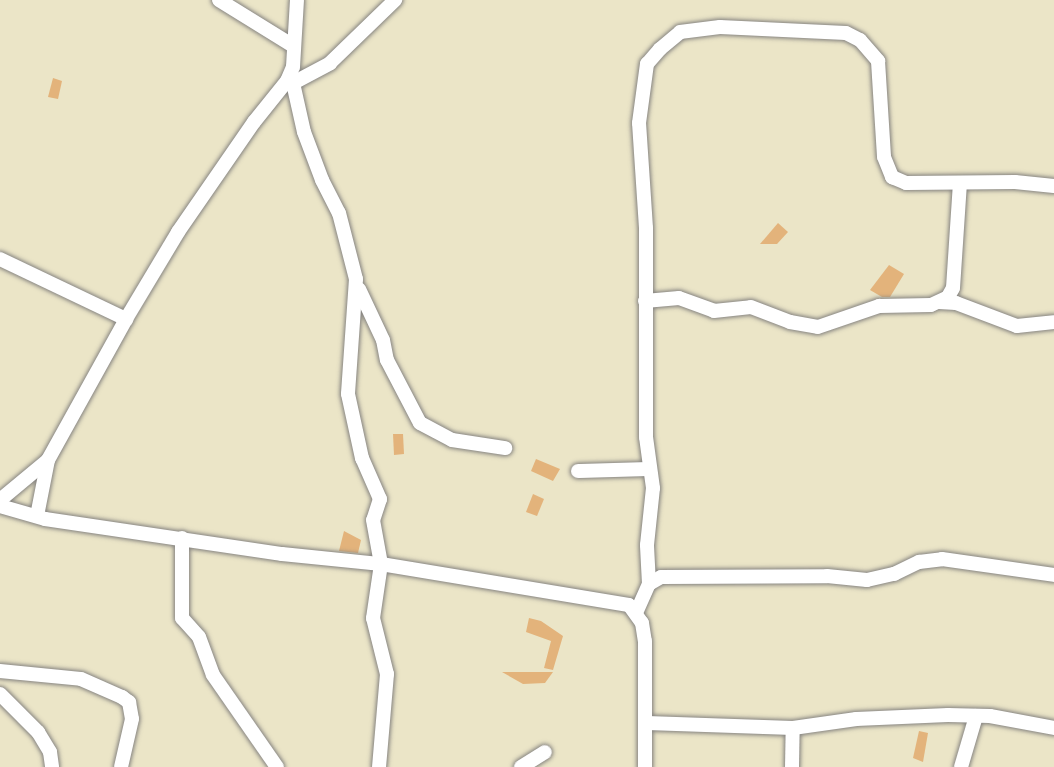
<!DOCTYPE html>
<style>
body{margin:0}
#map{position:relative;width:1054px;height:767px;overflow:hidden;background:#ebe5c7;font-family:"Patrick Hand",sans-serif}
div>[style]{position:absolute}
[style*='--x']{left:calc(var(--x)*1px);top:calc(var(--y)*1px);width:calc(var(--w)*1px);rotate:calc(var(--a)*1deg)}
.building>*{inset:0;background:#e3b37b}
.roads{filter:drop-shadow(0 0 2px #868481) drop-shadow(0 0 2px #868481)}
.minor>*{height:14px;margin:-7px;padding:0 7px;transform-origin:7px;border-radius:7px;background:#fff}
span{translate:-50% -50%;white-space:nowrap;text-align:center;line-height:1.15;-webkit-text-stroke:5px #fff;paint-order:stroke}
</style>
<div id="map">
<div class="building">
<div style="clip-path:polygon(53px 78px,62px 81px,58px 99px,48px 97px)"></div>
<div style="clip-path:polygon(778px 223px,788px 232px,777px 244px,760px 244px)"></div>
<div style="clip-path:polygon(889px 265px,904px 274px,890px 297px,882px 297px,870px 290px)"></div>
<div style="clip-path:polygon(393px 434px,403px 434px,404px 454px,394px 455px)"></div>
<div style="clip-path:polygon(536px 459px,560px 469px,553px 481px,531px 471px)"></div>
<div style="clip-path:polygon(533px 494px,544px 499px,537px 516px,526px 512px)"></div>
<div style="clip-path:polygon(344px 531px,361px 540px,358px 553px,339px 551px)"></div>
<div style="clip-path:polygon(529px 618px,541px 621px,563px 636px,553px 670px,544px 668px,551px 641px,526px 632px)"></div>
<div style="clip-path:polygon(502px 672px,553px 672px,545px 683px,523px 684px)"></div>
<div style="clip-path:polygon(919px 731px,928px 733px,923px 762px,913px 758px)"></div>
</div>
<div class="roads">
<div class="minor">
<div style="--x:219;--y:0;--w:86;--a:31.7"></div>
<div style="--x:291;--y:74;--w:59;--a:77.4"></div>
<div style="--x:304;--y:132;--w:51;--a:69.4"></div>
<div style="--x:322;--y:180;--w:37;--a:63"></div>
<div style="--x:339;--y:213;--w:68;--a:75.6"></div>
<div style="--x:356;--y:279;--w:115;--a:94"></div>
<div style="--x:348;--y:394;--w:66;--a:77.7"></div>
<div style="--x:362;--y:458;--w:45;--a:66.3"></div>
<div style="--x:380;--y:499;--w:22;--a:108"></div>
<div style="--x:373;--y:520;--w:45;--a:79.7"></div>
<div style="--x:381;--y:564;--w:55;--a:98.4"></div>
<div style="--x:373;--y:618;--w:58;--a:76"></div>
<div style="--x:387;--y:674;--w:93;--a:94.9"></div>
<div style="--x:295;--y:82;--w:40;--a:-28"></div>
<div style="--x:330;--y:63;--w:91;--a:-44.1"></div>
<div style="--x:0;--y:259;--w:140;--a:25.5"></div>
<div style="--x:359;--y:289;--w:56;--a:64.8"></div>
<div style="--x:383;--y:340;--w:20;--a:79"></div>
<div style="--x:387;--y:360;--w:71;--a:62.4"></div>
<div style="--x:420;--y:423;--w:36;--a:28"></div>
<div style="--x:452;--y:440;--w:54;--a:8.6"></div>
<div style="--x:645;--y:301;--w:34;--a:-5"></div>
<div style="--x:679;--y:298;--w:37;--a:20"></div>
<div style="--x:714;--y:311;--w:37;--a:-6"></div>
<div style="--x:751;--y:307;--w:42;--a:21"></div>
<div style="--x:790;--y:322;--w:28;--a:10"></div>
<div style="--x:818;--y:327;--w:65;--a:-19"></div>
<div style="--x:879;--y:306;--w:52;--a:-1.1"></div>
<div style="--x:931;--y:305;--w:19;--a:-25"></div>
<div style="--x:948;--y:297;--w:10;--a:-61"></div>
<div style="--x:953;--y:288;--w:105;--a:-86.2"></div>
<div style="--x:939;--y:302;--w:17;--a:3"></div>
<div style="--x:956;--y:303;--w:65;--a:20.7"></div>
<div style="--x:1017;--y:326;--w:37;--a:-6"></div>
<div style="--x:578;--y:471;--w:72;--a:-1.6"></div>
<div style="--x:0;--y:500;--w:62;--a:-39.8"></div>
<div style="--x:0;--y:506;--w:47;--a:16.1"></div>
<div style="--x:45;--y:519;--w:240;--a:8.4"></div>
<div style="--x:282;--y:554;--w:100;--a:5.8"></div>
<div style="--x:381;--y:564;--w:251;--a:9.4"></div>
<div style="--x:629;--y:605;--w:22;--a:54"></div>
<div style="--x:642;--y:623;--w:18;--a:81"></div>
<div style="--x:645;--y:641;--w:126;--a:90"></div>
<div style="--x:37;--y:516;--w:57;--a:-78.9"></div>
<div style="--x:48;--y:460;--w:161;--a:-61"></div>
<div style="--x:126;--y:319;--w:101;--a:-59.1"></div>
<div style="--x:178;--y:232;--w:134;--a:-55.4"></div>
<div style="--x:254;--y:122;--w:53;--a:-51.2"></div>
<div style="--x:287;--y:81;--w:15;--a:-67"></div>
<div style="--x:293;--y:67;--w:67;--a:-86.6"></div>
<div style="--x:182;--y:538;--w:80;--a:90"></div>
<div style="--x:182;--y:618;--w:25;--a:48"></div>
<div style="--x:199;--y:637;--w:40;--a:69.8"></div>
<div style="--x:213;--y:675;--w:112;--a:55.2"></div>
<div style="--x:649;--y:584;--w:39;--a:-93"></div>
<div style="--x:647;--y:545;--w:57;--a:-84"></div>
<div style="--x:653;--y:488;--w:51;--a:-97.8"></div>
<div style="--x:646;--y:437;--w:209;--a:-90"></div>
<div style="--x:646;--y:228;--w:105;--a:-93.8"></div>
<div style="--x:639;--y:123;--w:60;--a:-82.3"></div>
<div style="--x:647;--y:64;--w:20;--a:-49"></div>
<div style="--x:660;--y:49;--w:26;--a:-40"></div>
<div style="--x:680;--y:32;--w:40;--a:-7.1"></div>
<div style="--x:720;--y:27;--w:126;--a:2.7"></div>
<div style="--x:846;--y:33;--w:16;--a:27"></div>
<div style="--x:860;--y:40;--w:28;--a:49"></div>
<div style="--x:878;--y:61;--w:96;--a:86.4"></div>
<div style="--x:884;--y:157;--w:22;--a:68"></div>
<div style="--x:892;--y:177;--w:15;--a:23"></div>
<div style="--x:906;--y:183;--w:109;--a:-0.5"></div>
<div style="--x:1015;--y:182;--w:39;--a:6"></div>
<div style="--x:636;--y:613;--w:32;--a:-66"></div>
<div style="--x:649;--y:584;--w:14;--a:-30"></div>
<div style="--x:661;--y:577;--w:166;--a:-0.3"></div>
<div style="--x:827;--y:576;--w:40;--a:5.7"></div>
<div style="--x:867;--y:580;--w:28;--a:-13"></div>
<div style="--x:894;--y:574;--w:28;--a:-26"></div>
<div style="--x:919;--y:562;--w:23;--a:-7"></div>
<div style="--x:942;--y:559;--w:113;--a:8.1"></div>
<div style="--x:0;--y:671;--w:81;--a:5.6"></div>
<div style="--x:81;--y:679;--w:45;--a:23.7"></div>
<div style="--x:122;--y:697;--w:9;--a:36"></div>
<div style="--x:129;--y:702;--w:17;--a:80"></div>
<div style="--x:132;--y:719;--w:49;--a:102.9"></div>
<div style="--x:0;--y:694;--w:54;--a:45"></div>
<div style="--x:38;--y:732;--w:23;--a:59"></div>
<div style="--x:50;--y:752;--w:15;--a:82"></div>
<div style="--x:647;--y:723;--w:146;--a:2"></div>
<div style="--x:793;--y:728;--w:64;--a:-8.1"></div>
<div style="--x:856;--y:719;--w:92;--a:-2.5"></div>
<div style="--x:948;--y:715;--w:42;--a:1.4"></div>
<div style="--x:990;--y:716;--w:65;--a:10.6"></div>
<div style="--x:521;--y:767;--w:28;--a:-32"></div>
<div style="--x:792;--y:767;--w:39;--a:-89"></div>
<div style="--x:961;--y:767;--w:53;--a:-73.6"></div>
</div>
</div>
</div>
